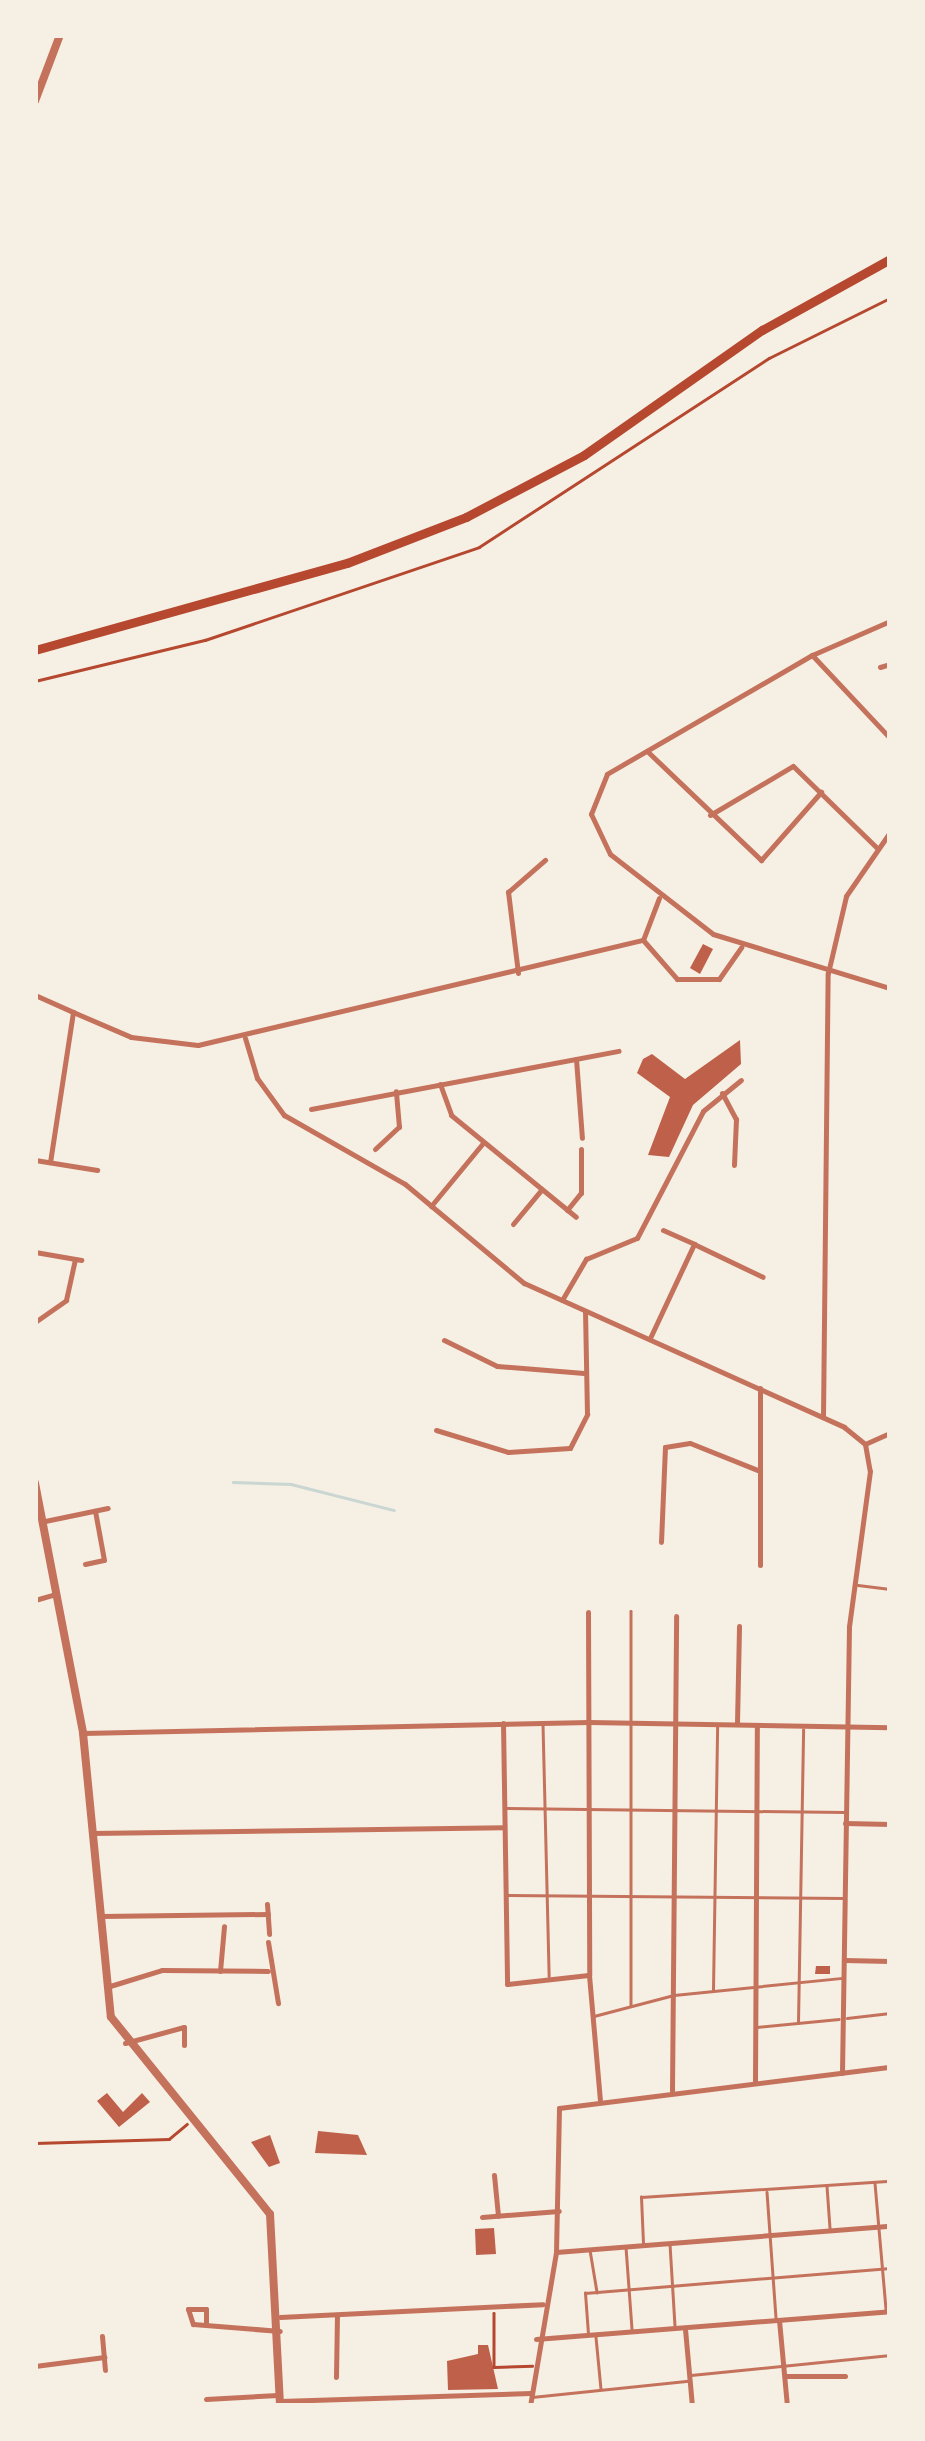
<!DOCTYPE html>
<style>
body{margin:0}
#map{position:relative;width:925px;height:2441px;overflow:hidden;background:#f6efe4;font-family:"Exo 2",sans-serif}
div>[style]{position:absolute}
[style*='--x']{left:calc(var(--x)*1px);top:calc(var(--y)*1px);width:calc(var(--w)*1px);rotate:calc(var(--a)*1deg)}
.stream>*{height:2.5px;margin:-1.25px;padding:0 1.25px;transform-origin:1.25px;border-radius:1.25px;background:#c9d6d2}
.building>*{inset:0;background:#bf614a}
.path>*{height:2.5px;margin:-1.25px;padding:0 1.25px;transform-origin:1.25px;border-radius:1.25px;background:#b5482f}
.service>*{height:2.5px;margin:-1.25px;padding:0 1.25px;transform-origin:1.25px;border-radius:1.25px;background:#c5725c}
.minor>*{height:5px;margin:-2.5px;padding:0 2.5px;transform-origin:2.5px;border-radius:2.5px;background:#c5725c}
.tertiary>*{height:8px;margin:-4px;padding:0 4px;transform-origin:4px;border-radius:4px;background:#c5725c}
.primary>*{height:9px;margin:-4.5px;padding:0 4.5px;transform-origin:4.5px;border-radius:4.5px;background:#b5482f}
span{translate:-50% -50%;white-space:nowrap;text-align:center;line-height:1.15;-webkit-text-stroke:8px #f6efe4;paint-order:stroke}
.frame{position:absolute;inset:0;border:38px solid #f6efe4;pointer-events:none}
</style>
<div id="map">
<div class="stream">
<div style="--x:233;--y:1482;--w:58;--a:2"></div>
<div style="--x:291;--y:1484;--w:106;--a:14.2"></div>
</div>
<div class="building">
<div style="clip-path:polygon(703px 944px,713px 949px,700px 974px,690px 968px)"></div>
<div style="clip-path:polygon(740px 1040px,741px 1064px,693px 1105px,669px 1157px,648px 1155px,670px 1097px,637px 1073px,643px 1059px,652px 1054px,685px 1079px)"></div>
<div style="clip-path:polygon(816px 1966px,830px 1966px,830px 1974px,815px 1974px)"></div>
<div style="clip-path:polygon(107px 2093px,123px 2112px,142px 2093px,150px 2102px,119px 2127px,97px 2101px)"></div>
<div style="clip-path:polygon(318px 2131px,358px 2135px,367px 2155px,315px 2153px)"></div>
<div style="clip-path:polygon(270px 2135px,280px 2163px,269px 2167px,251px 2142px)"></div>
<div style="clip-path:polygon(494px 2228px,496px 2254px,476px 2255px,475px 2229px)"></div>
<div style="clip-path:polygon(478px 2345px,488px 2345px,498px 2389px,448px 2390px,447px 2361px,478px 2354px)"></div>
</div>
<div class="path">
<div style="--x:35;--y:681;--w:175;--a:-13.6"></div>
<div style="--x:205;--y:640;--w:289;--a:-18.7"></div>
<div style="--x:479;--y:547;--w:346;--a:-33.1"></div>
<div style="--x:769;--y:358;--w:135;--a:-26.4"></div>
<div style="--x:35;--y:2143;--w:134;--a:-1.7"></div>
<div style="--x:169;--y:2139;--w:23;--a:-40"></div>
<div style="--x:494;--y:2313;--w:54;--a:90"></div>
<div style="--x:494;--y:2367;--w:38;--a:-2"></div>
</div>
<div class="service">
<div style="--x:858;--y:1585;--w:32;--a:7"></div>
<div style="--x:631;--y:1611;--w:395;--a:90"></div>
<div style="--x:543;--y:1724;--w:252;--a:88.6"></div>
<div style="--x:507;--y:1808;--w:337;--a:0.7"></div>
<div style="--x:889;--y:1824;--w:23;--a:-88"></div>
<div style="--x:506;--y:1895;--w:337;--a:0.5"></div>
<div style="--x:713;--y:1990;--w:263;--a:-89.1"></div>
<div style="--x:594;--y:2016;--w:83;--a:-14.7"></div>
<div style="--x:674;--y:1995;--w:169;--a:-5.8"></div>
<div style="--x:847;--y:2018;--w:43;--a:-6.6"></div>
<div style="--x:798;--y:2023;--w:293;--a:-89"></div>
<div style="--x:757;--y:2027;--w:82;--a:-5.6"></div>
<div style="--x:875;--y:2183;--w:127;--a:85"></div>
<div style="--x:827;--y:2186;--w:42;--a:85.9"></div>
<div style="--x:767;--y:2192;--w:127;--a:85.9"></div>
<div style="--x:643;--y:2243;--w:46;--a:-92.5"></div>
<div style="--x:641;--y:2197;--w:250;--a:-3.7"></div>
<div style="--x:670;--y:2244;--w:82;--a:86.5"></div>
<div style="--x:626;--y:2247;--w:82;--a:85.8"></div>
<div style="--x:590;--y:2250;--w:43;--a:80.5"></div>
<div style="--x:588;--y:2334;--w:41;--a:-94.2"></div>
<div style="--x:585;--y:2293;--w:306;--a:-4.7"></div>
<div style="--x:596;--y:2337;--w:52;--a:84.5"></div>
<div style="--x:691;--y:2375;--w:200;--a:-5.7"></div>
<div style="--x:532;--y:2397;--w:157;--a:-5.9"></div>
</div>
<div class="minor">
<div style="--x:890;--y:621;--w:85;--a:156.4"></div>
<div style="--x:812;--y:655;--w:237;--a:149.9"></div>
<div style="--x:607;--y:774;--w:43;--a:111.8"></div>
<div style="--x:591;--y:814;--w:44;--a:64.6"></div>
<div style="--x:610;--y:854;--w:130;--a:37.8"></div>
<div style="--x:713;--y:934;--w:185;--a:17"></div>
<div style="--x:812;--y:655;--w:114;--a:46.8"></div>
<div style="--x:880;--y:667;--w:10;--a:-17"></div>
<div style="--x:647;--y:751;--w:158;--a:43.7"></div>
<div style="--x:761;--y:860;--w:91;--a:-48.6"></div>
<div style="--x:710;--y:815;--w:96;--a:-30.6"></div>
<div style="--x:793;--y:766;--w:116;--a:44.3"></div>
<div style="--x:659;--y:898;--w:45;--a:110.9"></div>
<div style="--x:643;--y:940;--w:52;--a:48.9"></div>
<div style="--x:677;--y:979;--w:42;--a:0"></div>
<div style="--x:719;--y:979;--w:39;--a:-55"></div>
<div style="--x:518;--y:973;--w:82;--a:-97"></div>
<div style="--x:508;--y:892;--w:49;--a:-40.9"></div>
<div style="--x:35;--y:995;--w:42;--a:24.1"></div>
<div style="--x:73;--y:1012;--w:152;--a:98.7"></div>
<div style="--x:73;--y:1012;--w:63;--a:23.3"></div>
<div style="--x:131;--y:1037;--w:67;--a:6.8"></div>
<div style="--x:198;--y:1045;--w:457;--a:-13.3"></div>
<div style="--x:245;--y:1038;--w:42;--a:73.3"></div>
<div style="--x:257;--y:1078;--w:46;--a:53.9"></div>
<div style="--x:284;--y:1115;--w:139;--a:29.7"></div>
<div style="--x:405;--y:1184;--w:155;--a:39.8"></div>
<div style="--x:524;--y:1283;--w:351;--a:24.2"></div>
<div style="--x:844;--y:1427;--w:27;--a:39"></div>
<div style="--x:865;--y:1444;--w:27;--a:80"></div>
<div style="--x:870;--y:1471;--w:157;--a:97.7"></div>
<div style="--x:849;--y:1627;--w:446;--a:90.9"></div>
<div style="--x:576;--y:1059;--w:79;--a:85.7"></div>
<div style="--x:440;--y:1084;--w:33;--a:70"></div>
<div style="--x:451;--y:1115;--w:161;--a:39.2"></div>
<div style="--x:722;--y:1093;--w:30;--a:62"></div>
<div style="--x:736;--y:1119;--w:46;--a:92.5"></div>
<div style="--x:311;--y:1109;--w:313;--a:-10.7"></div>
<div style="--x:375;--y:1149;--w:33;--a:-43"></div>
<div style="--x:399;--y:1127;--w:36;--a:-95"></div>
<div style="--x:35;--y:1160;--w:63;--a:9.2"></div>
<div style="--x:431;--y:1206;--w:82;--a:-50.5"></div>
<div style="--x:567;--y:1210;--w:22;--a:-51"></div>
<div style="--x:581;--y:1193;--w:44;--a:-90"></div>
<div style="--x:513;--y:1224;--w:45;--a:-50.4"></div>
<div style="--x:663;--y:1230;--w:34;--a:24"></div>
<div style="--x:35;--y:1252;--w:47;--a:9.9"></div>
<div style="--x:562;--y:1300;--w:48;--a:-59.7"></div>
<div style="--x:586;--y:1259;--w:55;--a:-22.4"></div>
<div style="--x:637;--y:1238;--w:143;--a:-62.5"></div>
<div style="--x:703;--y:1111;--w:49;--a:-39.2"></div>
<div style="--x:35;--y:1322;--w:38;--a:-35"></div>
<div style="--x:66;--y:1300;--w:42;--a:-77.6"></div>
<div style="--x:650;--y:1338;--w:104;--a:-64.9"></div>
<div style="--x:694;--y:1244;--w:76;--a:25.6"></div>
<div style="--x:444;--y:1340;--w:59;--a:26.1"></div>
<div style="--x:497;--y:1366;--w:87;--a:4.6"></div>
<div style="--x:823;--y:1417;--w:444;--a:-89.4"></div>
<div style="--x:828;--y:973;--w:79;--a:-76.8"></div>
<div style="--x:846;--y:896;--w:78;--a:-55.5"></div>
<div style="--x:436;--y:1430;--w:75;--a:17"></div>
<div style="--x:508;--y:1452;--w:62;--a:-3.7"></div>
<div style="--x:570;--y:1448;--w:38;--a:-63"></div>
<div style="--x:587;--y:1414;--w:103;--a:-91.1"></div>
<div style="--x:865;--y:1444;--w:27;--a:-24"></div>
<div style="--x:45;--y:1521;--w:64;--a:-11.7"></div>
<div style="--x:661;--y:1542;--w:95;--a:-87.6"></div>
<div style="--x:665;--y:1447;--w:25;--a:-9"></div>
<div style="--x:690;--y:1443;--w:75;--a:21.8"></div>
<div style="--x:85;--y:1564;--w:19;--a:-12"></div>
<div style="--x:104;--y:1560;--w:50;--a:-100.4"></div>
<div style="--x:760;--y:1565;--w:177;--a:-90"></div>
<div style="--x:35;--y:1600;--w:22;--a:-16"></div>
<div style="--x:588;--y:1612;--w:363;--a:89.8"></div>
<div style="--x:589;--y:1975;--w:125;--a:85"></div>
<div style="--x:503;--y:1723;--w:261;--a:89.1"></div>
<div style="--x:507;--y:1984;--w:82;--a:-6.3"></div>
<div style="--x:737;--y:1723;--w:97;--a:-88.8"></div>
<div style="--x:83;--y:1733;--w:506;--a:-1.25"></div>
<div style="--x:589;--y:1722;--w:301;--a:1"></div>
<div style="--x:845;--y:1823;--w:45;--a:1.3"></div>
<div style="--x:92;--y:1833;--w:412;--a:-0.8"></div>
<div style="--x:267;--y:1904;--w:30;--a:86"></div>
<div style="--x:101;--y:1916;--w:167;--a:-0.7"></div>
<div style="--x:268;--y:1942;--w:62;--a:80.7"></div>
<div style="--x:844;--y:1960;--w:46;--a:1.2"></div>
<div style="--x:220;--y:1971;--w:45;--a:-84.9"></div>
<div style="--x:110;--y:1986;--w:54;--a:-17.1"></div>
<div style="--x:162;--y:1970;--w:106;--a:0.5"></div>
<div style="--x:125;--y:2043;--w:61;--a:-15.2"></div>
<div style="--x:184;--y:2027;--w:18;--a:90"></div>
<div style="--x:755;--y:2083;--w:357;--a:-89.7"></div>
<div style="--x:672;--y:2091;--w:475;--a:-89.5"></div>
<div style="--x:494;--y:2175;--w:41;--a:84.4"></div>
<div style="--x:482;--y:2217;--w:77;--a:-4.5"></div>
<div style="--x:556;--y:2252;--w:335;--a:-4.5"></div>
<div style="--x:280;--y:2317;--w:263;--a:-2.8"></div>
<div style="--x:779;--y:2320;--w:86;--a:84.7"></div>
<div style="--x:206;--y:2324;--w:15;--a:-90"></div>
<div style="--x:206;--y:2309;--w:18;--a:180"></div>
<div style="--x:188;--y:2309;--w:16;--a:72"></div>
<div style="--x:193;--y:2324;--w:87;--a:4.6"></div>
<div style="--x:685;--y:2329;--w:77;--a:84.8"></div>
<div style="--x:102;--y:2336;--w:34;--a:85"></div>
<div style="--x:536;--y:2339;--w:355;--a:-4.5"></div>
<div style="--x:35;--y:2366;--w:70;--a:-7.4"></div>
<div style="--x:785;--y:2376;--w:60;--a:0"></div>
<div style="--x:336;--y:2377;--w:61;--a:-89.1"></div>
<div style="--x:206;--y:2399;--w:72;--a:-3.2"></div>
<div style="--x:280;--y:2401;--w:251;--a:-1.8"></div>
<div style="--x:530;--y:2406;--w:156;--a:-80.4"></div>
<div style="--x:556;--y:2252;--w:144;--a:-88.8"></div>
<div style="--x:559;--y:2108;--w:334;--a:-7.1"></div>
</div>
<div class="tertiary">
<div style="--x:35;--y:101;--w:71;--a:-69.3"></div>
<div style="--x:35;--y:1483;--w:255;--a:79.1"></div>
<div style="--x:83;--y:1733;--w:285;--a:84.4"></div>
<div style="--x:111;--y:2017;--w:253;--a:51.1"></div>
<div style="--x:270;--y:2214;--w:192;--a:87"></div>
</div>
<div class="primary">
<div style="--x:35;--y:650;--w:324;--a:-15.6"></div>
<div style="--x:347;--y:563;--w:128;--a:-21.1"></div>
<div style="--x:466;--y:517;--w:133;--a:-27.7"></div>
<div style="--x:584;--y:455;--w:218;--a:-35.1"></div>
<div style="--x:762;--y:330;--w:146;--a:-29"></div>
</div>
<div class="frame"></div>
</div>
